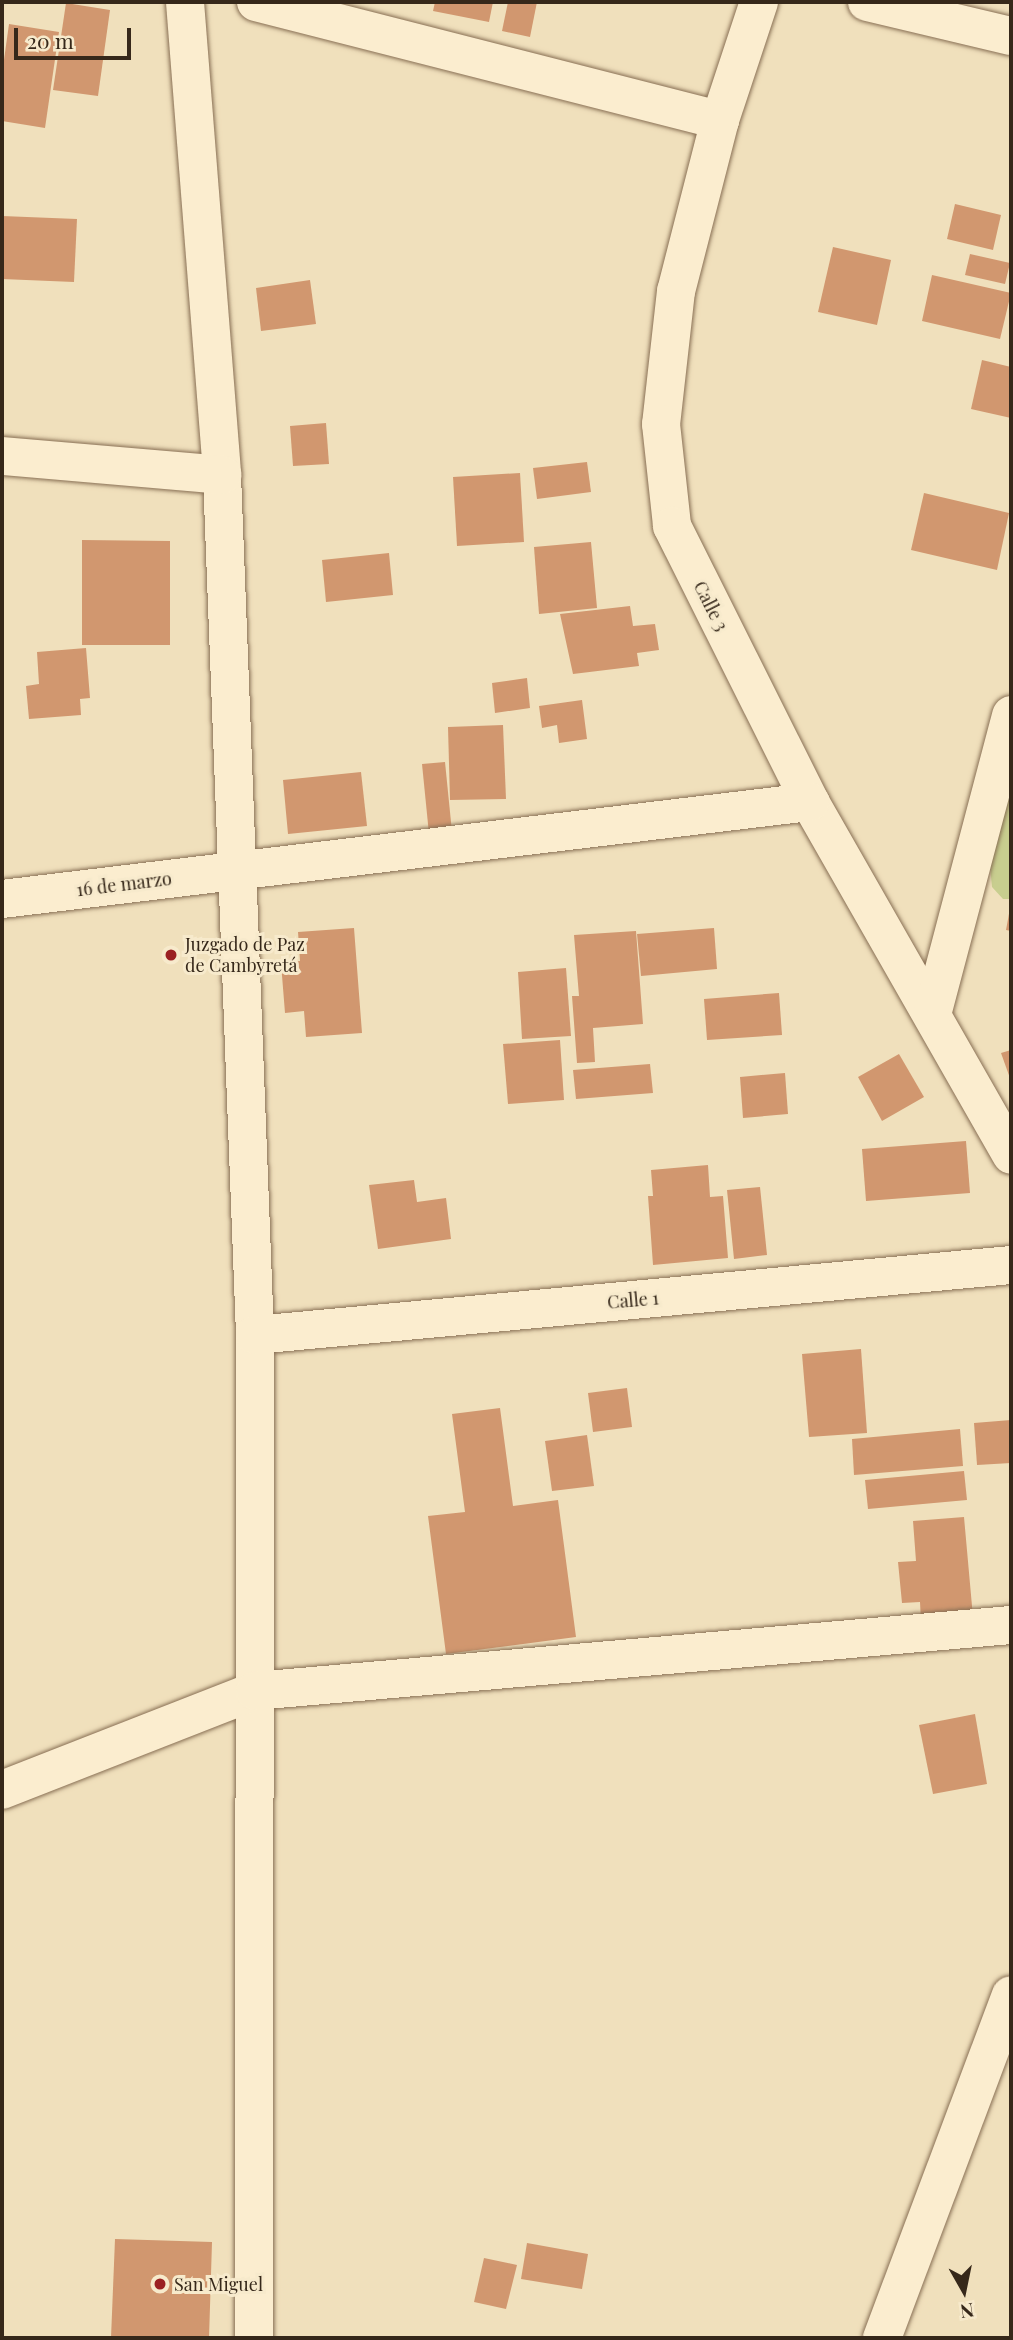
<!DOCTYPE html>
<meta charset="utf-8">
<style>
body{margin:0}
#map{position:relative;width:1013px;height:2340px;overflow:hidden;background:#f0e0bc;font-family:"Playfair Display",serif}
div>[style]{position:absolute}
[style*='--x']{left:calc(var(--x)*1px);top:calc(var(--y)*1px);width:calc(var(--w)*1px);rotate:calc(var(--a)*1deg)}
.green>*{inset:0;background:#c8ce8f}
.building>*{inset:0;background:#d1976f}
.roads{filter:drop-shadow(0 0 2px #886f54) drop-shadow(0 0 2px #886f54)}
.minor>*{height:38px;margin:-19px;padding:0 19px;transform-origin:19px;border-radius:19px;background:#fbedcf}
.dots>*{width:19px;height:19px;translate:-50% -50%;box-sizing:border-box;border:4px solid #f7eacc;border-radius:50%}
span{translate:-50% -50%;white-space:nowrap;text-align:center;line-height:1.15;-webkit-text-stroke:6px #f7eacc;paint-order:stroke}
.street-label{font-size:18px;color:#36281a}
.poi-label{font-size:18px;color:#36281a}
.left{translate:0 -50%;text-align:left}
.frame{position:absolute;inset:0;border:4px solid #36281a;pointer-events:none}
.north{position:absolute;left:929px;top:2256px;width:70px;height:70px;-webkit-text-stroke:5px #f7eacc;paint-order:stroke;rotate:171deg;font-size:19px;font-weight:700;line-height:28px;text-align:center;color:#36281a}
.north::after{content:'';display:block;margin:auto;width:24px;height:32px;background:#36281a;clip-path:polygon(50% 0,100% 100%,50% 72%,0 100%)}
.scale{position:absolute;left:14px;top:28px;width:117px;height:32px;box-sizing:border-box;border:4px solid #36281a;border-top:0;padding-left:9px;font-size:21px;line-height:24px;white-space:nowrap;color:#36281a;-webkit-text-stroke:5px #f7eacc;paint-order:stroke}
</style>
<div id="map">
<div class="green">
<div style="clip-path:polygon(1011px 769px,1011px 899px,1003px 899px,992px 887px,989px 856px)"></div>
</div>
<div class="building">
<div style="clip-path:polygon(435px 2px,493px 2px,489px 22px,433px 11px)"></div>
<div style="clip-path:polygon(508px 2px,537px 2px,530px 37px,502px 31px)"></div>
<div style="clip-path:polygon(66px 3px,110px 10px,98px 96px,53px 90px)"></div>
<div style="clip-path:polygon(9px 24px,59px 32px,45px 128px,2px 121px,2px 74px)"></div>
<div style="clip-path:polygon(955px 204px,1001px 215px,993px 250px,947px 239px)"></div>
<div style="clip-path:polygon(2px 216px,77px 219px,74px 282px,2px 279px)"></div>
<div style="clip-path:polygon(833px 247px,891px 260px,877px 325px,818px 312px)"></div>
<div style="clip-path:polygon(970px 254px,1010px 263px,1005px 284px,965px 275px)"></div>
<div style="clip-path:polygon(932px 275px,1011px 293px,1000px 339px,922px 321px)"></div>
<div style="clip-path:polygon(310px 280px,316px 324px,261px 331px,256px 288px)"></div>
<div style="clip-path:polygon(982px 360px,1011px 367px,1011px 418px,971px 409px)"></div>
<div style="clip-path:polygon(326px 423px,329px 464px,293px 466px,290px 426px)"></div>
<div style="clip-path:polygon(587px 462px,591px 492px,537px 499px,533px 468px)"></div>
<div style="clip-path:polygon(520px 473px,524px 542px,457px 546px,453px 477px)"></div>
<div style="clip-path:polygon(924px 493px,1009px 513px,997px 570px,911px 550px)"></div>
<div style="clip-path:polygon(82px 540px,170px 541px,170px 645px,82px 645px)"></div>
<div style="clip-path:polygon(591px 542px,597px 608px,539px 614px,534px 547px)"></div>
<div style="clip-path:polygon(389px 553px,393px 595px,326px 602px,322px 560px)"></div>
<div style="clip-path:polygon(630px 606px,633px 626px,655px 624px,659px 650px,637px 653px,639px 666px,573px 674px,560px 614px)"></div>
<div style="clip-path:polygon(86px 648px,90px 698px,80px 699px,81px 715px,29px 719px,26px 686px,39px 684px,37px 652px)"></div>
<div style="clip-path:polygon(527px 678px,530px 708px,495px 713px,492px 683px)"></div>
<div style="clip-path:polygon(582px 700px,587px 739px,559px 743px,557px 725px,542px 728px,539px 706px)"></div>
<div style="clip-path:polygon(503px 725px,506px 799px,450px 800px,448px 727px)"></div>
<div style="clip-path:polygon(445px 762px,452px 832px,429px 834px,422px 764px)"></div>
<div style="clip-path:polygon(361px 772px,367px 826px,288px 834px,283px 780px)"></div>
<div style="clip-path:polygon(1011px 903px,1011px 931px,1006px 930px)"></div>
<div style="clip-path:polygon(354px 928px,362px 1033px,306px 1037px,304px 1011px,285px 1013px,281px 963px,300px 961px,298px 932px)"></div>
<div style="clip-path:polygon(714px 928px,717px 969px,641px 976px,637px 934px)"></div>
<div style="clip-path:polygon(636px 931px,643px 1024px,593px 1028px,595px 1062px,577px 1063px,572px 996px,579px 996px,574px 935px)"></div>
<div style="clip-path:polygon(566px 968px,571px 1036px,522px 1039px,518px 972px)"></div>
<div style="clip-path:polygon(779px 993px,782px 1035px,707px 1040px,704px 999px)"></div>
<div style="clip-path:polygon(560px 1040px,564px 1100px,508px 1104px,503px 1044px)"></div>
<div style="clip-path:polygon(1011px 1050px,1011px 1081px,1001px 1053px)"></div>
<div style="clip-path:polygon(899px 1054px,924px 1097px,882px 1121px,858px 1077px)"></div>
<div style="clip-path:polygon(650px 1064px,653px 1093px,576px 1099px,573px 1070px)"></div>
<div style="clip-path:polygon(785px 1073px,788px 1114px,743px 1118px,740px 1077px)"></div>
<div style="clip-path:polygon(966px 1141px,970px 1193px,866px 1201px,862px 1149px)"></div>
<div style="clip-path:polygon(708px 1165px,710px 1197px,723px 1196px,728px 1258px,653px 1265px,648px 1196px,653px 1196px,651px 1170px)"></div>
<div style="clip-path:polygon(414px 1180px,417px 1202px,446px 1198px,451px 1239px,378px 1249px,369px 1185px)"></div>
<div style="clip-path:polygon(760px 1187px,767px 1255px,734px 1259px,727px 1190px)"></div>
<div style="clip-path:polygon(861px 1349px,867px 1433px,809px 1437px,802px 1354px)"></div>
<div style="clip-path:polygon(627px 1388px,632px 1427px,593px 1432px,588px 1393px)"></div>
<div style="clip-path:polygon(500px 1408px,513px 1506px,558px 1500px,576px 1637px,446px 1654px,428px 1516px,465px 1512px,452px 1414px)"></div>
<div style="clip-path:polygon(1011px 1420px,1011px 1463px,977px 1465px,974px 1423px)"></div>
<div style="clip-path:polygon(960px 1429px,963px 1466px,854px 1475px,852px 1439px)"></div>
<div style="clip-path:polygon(587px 1435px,594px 1486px,552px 1491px,545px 1441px)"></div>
<div style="clip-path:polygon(964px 1471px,967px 1500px,868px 1509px,865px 1480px)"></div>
<div style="clip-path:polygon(964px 1517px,973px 1617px,921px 1622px,920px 1602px,902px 1603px,898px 1562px,916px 1561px,913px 1521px)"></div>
<div style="clip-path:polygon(975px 1714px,987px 1784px,933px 1794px,919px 1725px)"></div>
<div style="clip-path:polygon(115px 2239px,212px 2242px,209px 2338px,111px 2338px)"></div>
<div style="clip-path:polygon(527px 2243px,588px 2254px,582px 2289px,521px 2279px)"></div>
<div style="clip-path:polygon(484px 2258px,517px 2265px,506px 2309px,474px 2302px)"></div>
</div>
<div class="roads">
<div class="minor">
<div style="--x:185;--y:2;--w:474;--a:85.5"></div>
<div style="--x:222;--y:475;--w:861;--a:87.8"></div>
<div style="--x:255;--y:1335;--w:1003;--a:90.06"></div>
<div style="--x:256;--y:2;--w:479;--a:14.3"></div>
<div style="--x:759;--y:2;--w:124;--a:108.3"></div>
<div style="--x:720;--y:120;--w:177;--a:104.4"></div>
<div style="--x:676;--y:291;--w:134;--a:96.4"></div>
<div style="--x:661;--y:424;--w:103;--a:83.8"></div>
<div style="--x:672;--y:526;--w:309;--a:63.4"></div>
<div style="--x:810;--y:802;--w:406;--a:60.3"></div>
<div style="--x:867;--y:2;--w:148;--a:13.3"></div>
<div style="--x:2;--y:456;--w:221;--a:4.9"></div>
<div style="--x:2;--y:899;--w:814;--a:-6.85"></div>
<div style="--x:933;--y:1011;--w:306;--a:-75.2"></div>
<div style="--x:255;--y:1335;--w:759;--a:-5.29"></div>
<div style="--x:2;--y:1790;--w:272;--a:-21.4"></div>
<div style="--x:255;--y:1691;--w:759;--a:-4.99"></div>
<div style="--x:882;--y:2338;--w:366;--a:-69.4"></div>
</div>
</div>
<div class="dots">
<div style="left:171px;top:955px;background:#9b2123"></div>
<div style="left:160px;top:2284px;background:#9b2123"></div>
</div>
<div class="street-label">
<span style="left:711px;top:606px;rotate:63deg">Calle 3</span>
<span style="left:124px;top:884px;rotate:-7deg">16 de marzo</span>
<span style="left:633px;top:1300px;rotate:-5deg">Calle 1</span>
</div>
<div class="poi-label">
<span class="left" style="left:185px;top:955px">Juzgado de Paz<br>de Cambyretá</span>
<span class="left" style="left:174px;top:2284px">San Miguel</span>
</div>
<div class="frame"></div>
<div class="north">N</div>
<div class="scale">20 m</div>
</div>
